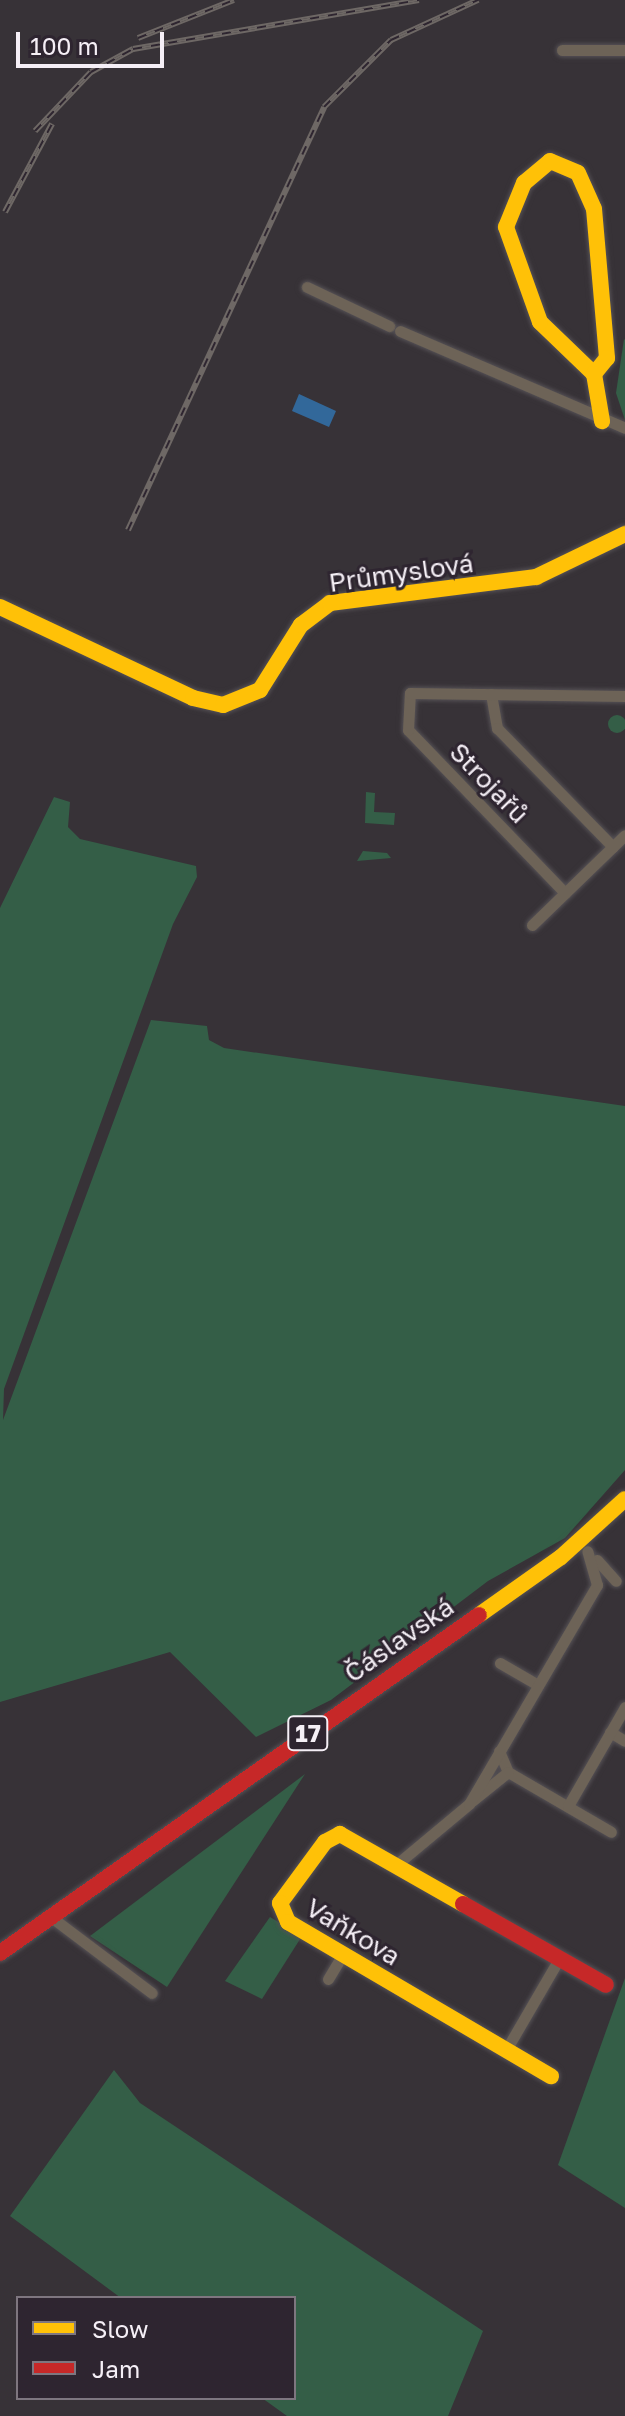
<!DOCTYPE html>
<meta charset="utf-8">
<style>
body{margin:0}
#map{position:relative;width:625px;height:2416px;overflow:hidden;background:#373237;font-family:"Golos Text",sans-serif}
div>[style]{position:absolute}
[style*='--x']{left:calc(var(--x)*1px);top:calc(var(--y)*1px);width:calc(var(--w)*1px);rotate:calc(var(--a)*1deg)}
.green>*{inset:0;background:#345e47}
.round{border-radius:50%}
.water>*{inset:0;background:#32689a}
.roads{filter:drop-shadow(0 0 2px #555155) drop-shadow(0 0 2px #555155)}
.street>*{height:11px;margin:-5.5px;padding:0 5.5px;transform-origin:5.5px;border-radius:5.5px;background:#6d6357}
.slow>*{height:16px;margin:-8px;padding:0 8px;transform-origin:8px;border-radius:8px;background:#ffc107}
.jam>*{height:16px;margin:-8px;padding:0 8px;transform-origin:8px;border-radius:8px;background:#c62828}
.rail>*{height:6px;margin-top:-3px;transform-origin:0;background:repeating-linear-gradient(90deg,#2e2530 0 9px,#6e6865 0 18px);box-sizing:border-box;border-block:2px solid #6e6865}
span{translate:-50% -50%;white-space:nowrap;text-align:center;line-height:1.15;-webkit-text-stroke:6px #2e2530;paint-order:stroke}
.shield-label span{padding:2px 6px;background:#2e2530;border:2px solid;border-radius:6px;-webkit-text-stroke-width:0}
.shield-label{font-size:24px;color:#f5eff6;font-weight:700}
.street-label{font-size:26px;color:#f5eff6}
.legend{position:absolute;left:16px;top:2296px;width:280px;height:104px;box-sizing:border-box;background:#2e2530;border:2px solid #7e767f;margin:0;padding:10px 14px;list-style:none;font-size:24px;color:#f5eff6}
.legend li{display:flex;align-items:center;gap:16px;height:40px}
.legend b{width:40px;border:2px solid #7e767f}
.scale{position:absolute;left:16px;top:32px;width:148px;height:36px;box-sizing:border-box;border:4px solid #f5eff6;border-top:0;padding-left:10px;font-size:24px;line-height:28px;white-space:nowrap;color:#f5eff6;-webkit-text-stroke:6px #2e2530;paint-order:stroke}
</style>
<div id="map">
<div class="green">
<div style="clip-path:polygon(624px 339px,625px 340px,625px 420px,616px 393px)"></div>
<div class="round" style="left:608px;top:715px;width:18px;height:18px"></div>
<div style="clip-path:polygon(366px 792px,375px 793px,374px 812px,395px 813px,394px 825px,365px 823px)"></div>
<div style="clip-path:polygon(54px 797px,70px 802px,68px 827px,80px 839px,196px 866px,197px 877px,173px 924px,4px 1389px,3px 1420px,151px 1020px,207px 1026px,209px 1040px,224px 1048px,625px 1106px,625px 1470px,565px 1538px,488px 1581px,331px 1700px,256px 1737px,170px 1652px,0 1702px,0 908px)"></div>
<div style="clip-path:polygon(363px 851px,387px 853px,391px 858px,357px 861px)"></div>
<div style="clip-path:polygon(305px 1774px,167px 1987px,90px 1936px)"></div>
<div style="clip-path:polygon(270px 1917px,302px 1936px,262px 1999px,225px 1981px)"></div>
<div style="clip-path:polygon(625px 1978px,625px 2208px,558px 2165px)"></div>
<div style="clip-path:polygon(114px 2070px,140px 2103px,483px 2331px,448px 2416px,287px 2416px,262px 2398px,294px 2398px,294px 2298px,121px 2298px,10px 2216px)"></div>
</div>
<div class="water">
<div style="clip-path:polygon(299px 394px,336px 411px,329px 427px,292px 411px)"></div>
</div>
<div class="roads">
<div class="street">
<div style="--x:562;--y:50;--w:63;--a:0"></div>
<div style="--x:307;--y:287;--w:91;--a:25.4"></div>
<div style="--x:400;--y:331;--w:245;--a:23.3"></div>
<div style="--x:491;--y:694;--w:35;--a:80"></div>
<div style="--x:497;--y:728;--w:166;--a:45.7"></div>
<div style="--x:565;--y:893;--w:226;--a:-133.9"></div>
<div style="--x:408;--y:730;--w:37;--a:-87"></div>
<div style="--x:410;--y:693;--w:215;--a:0.8"></div>
<div style="--x:532;--y:925;--w:129;--a:-44.1"></div>
<div style="--x:597;--y:1560;--w:28;--a:48"></div>
<div style="--x:500;--y:1663;--w:44;--a:30.1"></div>
<div style="--x:610;--y:1732;--w:17;--a:31"></div>
<div style="--x:499;--y:1751;--w:23;--a:67"></div>
<div style="--x:508;--y:1772;--w:119;--a:30.2"></div>
<div style="--x:472;--y:1801;--w:46;--a:-38.9"></div>
<div style="--x:568;--y:1806;--w:114;--a:-60.1"></div>
<div style="--x:397;--y:1864;--w:94;--a:-39.8"></div>
<div style="--x:469;--y:1804;--w:254;--a:-59.7"></div>
<div style="--x:597;--y:1585;--w:35;--a:-106"></div>
<div style="--x:51;--y:1917;--w:126;--a:37"></div>
<div style="--x:328;--y:1979;--w:29;--a:-59"></div>
<div style="--x:506;--y:2050;--w:105;--a:-59.8"></div>
</div>
<div class="slow">
<div style="--x:594;--y:374;--w:75;--a:-136.1"></div>
<div style="--x:540;--y:322;--w:101;--a:-109.7"></div>
<div style="--x:506;--y:227;--w:48;--a:-67.8"></div>
<div style="--x:524;--y:183;--w:34;--a:-40"></div>
<div style="--x:550;--y:161;--w:30;--a:23"></div>
<div style="--x:578;--y:173;--w:39;--a:66"></div>
<div style="--x:594;--y:209;--w:150;--a:85"></div>
<div style="--x:607;--y:358;--w:21;--a:129"></div>
<div style="--x:594;--y:374;--w:48;--a:80.3"></div>
<div style="--x:0;--y:607;--w:213;--a:25.2"></div>
<div style="--x:193;--y:698;--w:31;--a:13"></div>
<div style="--x:223;--y:705;--w:40;--a:-22"></div>
<div style="--x:260;--y:690;--w:77;--a:-57.8"></div>
<div style="--x:301;--y:625;--w:36;--a:-37"></div>
<div style="--x:330;--y:603;--w:208;--a:-7.2"></div>
<div style="--x:536;--y:577;--w:99;--a:-25.8"></div>
<div style="--x:479;--y:1615;--w:100;--a:-35.3"></div>
<div style="--x:561;--y:1557;--w:86;--a:-42.2"></div>
<div style="--x:463;--y:1904;--w:142;--a:-150.4"></div>
<div style="--x:340;--y:1834;--w:17;--a:152"></div>
<div style="--x:325;--y:1842;--w:76;--a:126.4"></div>
<div style="--x:280;--y:1903;--w:21;--a:67"></div>
<div style="--x:288;--y:1922;--w:305;--a:30.4"></div>
</div>
<div class="jam">
<div style="--x:463;--y:1904;--w:164;--a:29.5"></div>
<div style="--x:0;--y:1953;--w:586;--a:-35.21"></div>
</div>
</div>
<div class="rail">
<div style="--x:138;--y:38;--w:103;--a:-21.6"></div>
<div style="--x:35;--y:131;--w:81;--a:-46.5"></div>
<div style="--x:91;--y:72;--w:48;--a:-28.7"></div>
<div style="--x:133;--y:49;--w:290;--a:-9.7"></div>
<div style="--x:5;--y:212;--w:100;--a:-61.9"></div>
<div style="--x:128;--y:530;--w:466;--a:-65.1"></div>
<div style="--x:324;--y:107;--w:95;--a:-45"></div>
<div style="--x:391;--y:40;--w:96;--a:-24.7"></div>
</div>
<div class="shield-label">
<span style="left:308px;top:1733px">17</span>
</div>
<div class="street-label">
<span style="left:401px;top:573px;rotate:-8deg">Průmyslová</span>
<span style="left:489px;top:783px;rotate:46deg">Strojařů</span>
<span style="left:399px;top:1640px;rotate:-35deg">Čáslavská</span>
<span style="left:353px;top:1932px;rotate:31deg">Vaňkova</span>
</div>
<ul class="legend">
<li><b style="height:10px;background:#ffc107"></b>Slow</li>
<li><b style="height:10px;background:#c62828"></b>Jam</li>
</ul>
<div class="scale">100 m</div>
</div>
